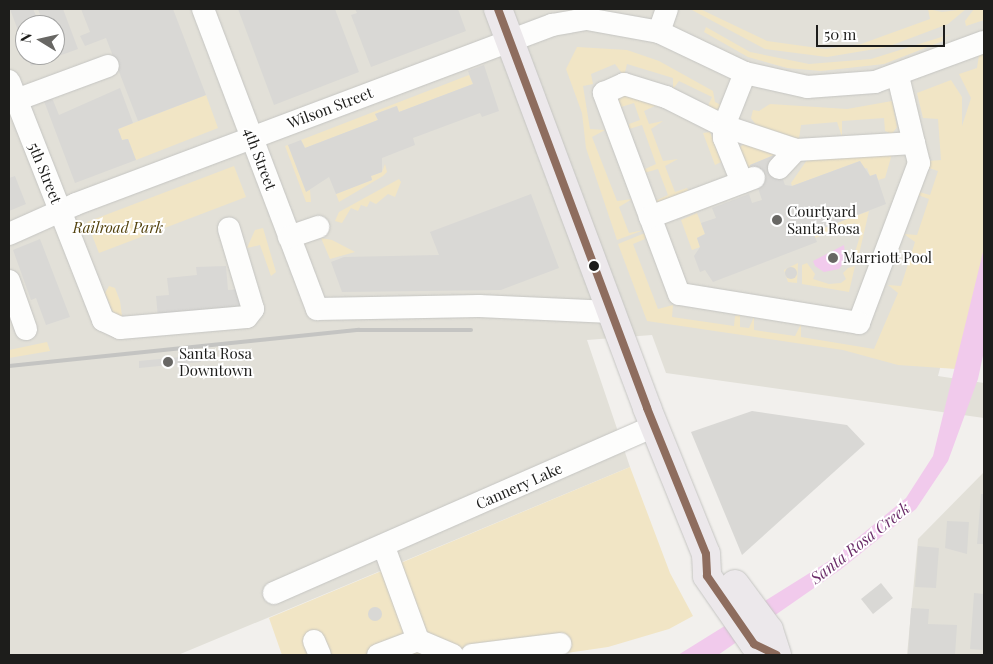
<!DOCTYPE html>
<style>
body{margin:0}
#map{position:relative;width:993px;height:664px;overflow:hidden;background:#f2f0ed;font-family:"Playfair Display",serif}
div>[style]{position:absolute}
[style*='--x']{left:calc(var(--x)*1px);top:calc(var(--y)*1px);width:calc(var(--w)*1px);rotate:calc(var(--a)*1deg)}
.built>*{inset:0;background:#e2e0d8}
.green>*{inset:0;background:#f1e5c5}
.water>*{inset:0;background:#f1caec}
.building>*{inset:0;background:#d9d8d5}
.round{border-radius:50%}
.roads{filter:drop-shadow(0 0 1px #c5c5c2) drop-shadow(0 0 1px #c5c5c2)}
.minor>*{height:22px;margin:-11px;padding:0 11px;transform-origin:11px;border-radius:11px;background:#fdfdfc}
.major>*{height:28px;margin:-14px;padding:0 14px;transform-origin:14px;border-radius:14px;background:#ece8eb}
.rail>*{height:4px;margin:-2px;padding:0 2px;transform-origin:2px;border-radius:2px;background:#c4c4c2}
.bus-1>*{height:8px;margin:-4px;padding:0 4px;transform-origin:4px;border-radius:4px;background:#8e6d5e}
.dots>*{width:14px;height:14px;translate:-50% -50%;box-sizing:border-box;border:2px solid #fff;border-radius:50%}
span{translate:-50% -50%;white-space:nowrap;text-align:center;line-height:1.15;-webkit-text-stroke:4px #fff;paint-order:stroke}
.street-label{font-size:15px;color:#1d1d1b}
.poi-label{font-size:15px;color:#1d1d1b}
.left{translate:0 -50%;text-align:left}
.park-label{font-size:15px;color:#53420d;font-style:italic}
.water-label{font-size:16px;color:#6b2d69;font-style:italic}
.frame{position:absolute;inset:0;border:10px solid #1d1d1b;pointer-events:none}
.north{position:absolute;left:15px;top:15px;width:50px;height:50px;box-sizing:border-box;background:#fff;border:1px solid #a5a5a4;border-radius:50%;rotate:279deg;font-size:14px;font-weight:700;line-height:20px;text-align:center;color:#1d1d1b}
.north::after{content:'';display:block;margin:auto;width:18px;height:22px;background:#686764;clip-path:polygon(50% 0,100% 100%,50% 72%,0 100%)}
.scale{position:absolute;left:816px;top:25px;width:129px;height:22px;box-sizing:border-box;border:2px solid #1d1d1b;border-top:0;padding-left:6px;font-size:15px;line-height:18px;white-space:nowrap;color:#1d1d1b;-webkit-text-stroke:4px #fff;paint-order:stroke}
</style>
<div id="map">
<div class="built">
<div style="clip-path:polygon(evenodd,9px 9px,984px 9px,984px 201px,938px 376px,984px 383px,984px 418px,666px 373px,652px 335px,587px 340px,630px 467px,178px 655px,9px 655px,9px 9px,25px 25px,55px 25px,55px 55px,25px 55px,25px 25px)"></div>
<div style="clip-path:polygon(984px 472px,984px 655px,907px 655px,918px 539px)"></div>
</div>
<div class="green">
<div style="clip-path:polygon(690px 9px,700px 9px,767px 41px,825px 49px,861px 44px,930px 19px,928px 9px,942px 12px,966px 9px,948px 24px,887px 47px,827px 57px,765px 49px)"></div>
<div style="clip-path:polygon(974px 9px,984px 9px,984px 20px,966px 26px,965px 21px)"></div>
<div style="clip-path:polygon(984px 23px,984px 338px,971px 370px,898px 365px,843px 350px,647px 321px,618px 244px,645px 233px,645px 239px,633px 244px,658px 309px,673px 305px,672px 317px,734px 326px,735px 316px,740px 315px,740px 327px,749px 328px,754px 317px,754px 330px,795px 336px,801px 324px,801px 337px,874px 349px,898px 293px,888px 285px,901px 286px,915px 242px,904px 234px,917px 235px,929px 199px,918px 195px,919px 192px,930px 195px,938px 171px,926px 167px,928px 161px,941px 160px,938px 119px,923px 118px,917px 93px,951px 80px,962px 97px,962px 126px,971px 98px,959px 74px,977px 68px)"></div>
<div style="clip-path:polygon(706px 27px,750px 52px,809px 64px,871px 59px,951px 34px,942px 38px,943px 41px,884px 64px,821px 71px,787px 68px,748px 57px,704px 32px)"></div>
<div style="clip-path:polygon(577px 47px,627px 50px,659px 61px,713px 91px,715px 102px,721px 105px,717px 111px,708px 106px,712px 97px,679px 81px,673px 89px,673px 78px,627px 64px,624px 76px,615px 64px,591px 74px,593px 84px,583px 86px,590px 129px,605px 130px,592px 137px,617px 201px,632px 199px,619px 207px,629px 233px,644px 230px,617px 240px,586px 148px,582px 113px,566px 69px)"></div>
<div style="clip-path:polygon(469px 75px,473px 84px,399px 112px,396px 106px,375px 114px,378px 120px,305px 148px,301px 140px)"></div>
<div style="clip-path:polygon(623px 93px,657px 105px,644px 111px,649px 124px,663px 121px,651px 129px,663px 161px,678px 159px,665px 166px,675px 192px,687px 188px,689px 191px,657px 204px,655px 201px,668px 195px,658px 169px,644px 173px,645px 169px,656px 164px,642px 125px,629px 129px,629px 124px,640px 120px,634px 103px,621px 107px,618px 98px)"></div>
<div style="clip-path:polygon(206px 95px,218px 128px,136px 160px,128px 139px,122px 140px,118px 129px)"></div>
<div style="clip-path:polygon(892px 101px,897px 127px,892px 134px,885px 131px,884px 118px,842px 121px,842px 137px,837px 122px,801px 125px,799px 139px,756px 125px,751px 118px,753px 110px,759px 111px,770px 104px,847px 109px)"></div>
<div style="clip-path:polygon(710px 132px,721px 162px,715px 165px,703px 133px)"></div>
<div style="clip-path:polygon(744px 144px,777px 155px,776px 161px,774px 155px,750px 165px,752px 172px,748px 172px,738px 148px)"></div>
<div style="clip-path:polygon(288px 145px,306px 191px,310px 190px,311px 202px,306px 202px,285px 146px)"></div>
<div style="clip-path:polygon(892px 154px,885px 178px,878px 180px,876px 174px,870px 176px,867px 168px,863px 169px,860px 161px,792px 186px,791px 183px,807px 160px)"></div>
<div style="clip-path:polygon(385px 164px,387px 172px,383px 176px,339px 202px,336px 194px,372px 180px,371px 176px,382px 172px)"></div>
<div style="clip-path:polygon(234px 166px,246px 197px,99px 253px,87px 222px)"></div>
<div style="clip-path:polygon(399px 179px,401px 182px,395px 197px,388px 194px,376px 204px,370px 201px,367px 207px,361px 205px,358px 211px,351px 208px,342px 223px,335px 221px,339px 212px)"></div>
<div style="clip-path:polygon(869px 211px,857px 263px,852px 262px,860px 236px,855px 223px,815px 238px,813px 232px)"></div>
<div style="clip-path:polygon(697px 213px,705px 234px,697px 238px,700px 247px,692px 250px,681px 220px)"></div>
<div style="clip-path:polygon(263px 228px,276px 272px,271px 276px,260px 245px,247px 248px,255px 230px)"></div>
<div style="clip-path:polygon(321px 238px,332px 240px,355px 252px,330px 259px)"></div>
<div style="clip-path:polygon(798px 263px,797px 283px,788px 282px,784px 270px)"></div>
<div style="clip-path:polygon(807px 263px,815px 274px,813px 279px,829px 284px,841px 283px,846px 279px,843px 273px,848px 268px,855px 266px,849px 292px,802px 284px,802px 265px)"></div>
<div style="clip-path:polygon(109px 286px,115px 288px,120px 301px,122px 316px,115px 317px,105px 293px)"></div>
<div style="clip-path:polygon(47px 342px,50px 351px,9px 358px,9px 350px)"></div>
<div style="clip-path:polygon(630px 467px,670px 573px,693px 616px,669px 629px,608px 647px,553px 655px,282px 655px,269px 618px)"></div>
</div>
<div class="water">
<div style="clip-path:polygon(844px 245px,846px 260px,839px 269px,824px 272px,815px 266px,813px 261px)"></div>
<div style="clip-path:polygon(984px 248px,984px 351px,978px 379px,948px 461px,916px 509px,840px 570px,718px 655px,678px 655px,832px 559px,906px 498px,933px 456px)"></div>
</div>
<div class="building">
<div style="clip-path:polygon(10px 9px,33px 9px,40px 25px,25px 25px,25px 49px)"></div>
<div style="clip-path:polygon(38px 9px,63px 9px,78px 49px,31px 66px,27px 55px,55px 55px,55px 25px,44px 25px)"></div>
<div style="clip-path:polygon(81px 9px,173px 9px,206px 95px,138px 121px,106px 38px,85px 46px,80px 36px,90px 32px)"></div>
<div style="clip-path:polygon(238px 9px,335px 9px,359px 72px,274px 105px)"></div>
<div style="clip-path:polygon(355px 9px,458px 9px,466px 31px,371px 67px,351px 15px,357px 13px)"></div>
<div style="clip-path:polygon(484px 65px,499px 111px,482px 117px,480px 113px,413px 138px,415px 145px,382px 158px,382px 172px,371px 176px,372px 180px,336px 194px,329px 177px,306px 192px,288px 145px,301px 140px,305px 148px,378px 120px,375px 114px,397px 106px,399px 112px,473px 84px,468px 71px)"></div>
<div style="clip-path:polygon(120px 88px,133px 123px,118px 129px,122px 140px,128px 139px,136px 160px,75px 183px,44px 101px,52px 98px,59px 115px)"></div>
<div style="clip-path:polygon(774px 155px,785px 185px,792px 186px,860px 161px,870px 176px,876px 174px,886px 204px,813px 232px,817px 242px,713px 282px,705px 270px,700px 272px,694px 256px,700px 247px,697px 238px,705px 234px,701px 223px,716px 218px,712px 208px,749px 194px,752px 203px,762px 200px,750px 165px)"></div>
<div style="clip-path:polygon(15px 176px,26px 204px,9px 211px,9px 178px)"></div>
<div style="clip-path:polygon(531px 194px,559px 268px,501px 290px,342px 292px,331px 262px,344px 257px,439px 255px,430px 232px)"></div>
<div style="clip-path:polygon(40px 239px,70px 317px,46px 325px,36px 298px,31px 300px,13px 250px)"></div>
<div style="clip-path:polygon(226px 266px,228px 290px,242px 289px,243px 309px,158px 317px,156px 296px,169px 295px,167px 278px,197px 275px,196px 267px)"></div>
<div class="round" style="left:785px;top:267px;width:12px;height:12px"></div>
<div style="clip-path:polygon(201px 355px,201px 362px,139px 368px,139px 361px)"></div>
<div style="clip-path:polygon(752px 411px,847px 425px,865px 444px,742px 555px,691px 432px)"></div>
<div style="clip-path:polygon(981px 494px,984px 494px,984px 544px,977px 544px)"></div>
<div style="clip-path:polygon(947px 521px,969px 522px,967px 554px,945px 548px)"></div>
<div style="clip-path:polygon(918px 546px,939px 548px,936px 588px,915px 587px)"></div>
<div style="clip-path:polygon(881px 583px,893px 598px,873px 614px,861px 599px)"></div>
<div style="clip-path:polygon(974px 593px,984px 594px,984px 650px,970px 649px)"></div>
<div class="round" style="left:368px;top:607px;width:14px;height:14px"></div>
<div style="clip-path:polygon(911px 608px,929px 609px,928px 624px,957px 625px,955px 655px,908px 654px)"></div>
</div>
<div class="roads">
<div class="minor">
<div style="--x:203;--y:9;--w:321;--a:69.2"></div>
<div style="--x:317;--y:309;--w:162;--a:-1.1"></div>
<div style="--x:479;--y:306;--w:132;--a:2.6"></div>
<div style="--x:659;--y:32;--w:24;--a:-71"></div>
<div style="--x:898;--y:76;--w:69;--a:76.6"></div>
<div style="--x:914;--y:143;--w:21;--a:76"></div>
<div style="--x:919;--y:163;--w:171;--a:110.6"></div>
<div style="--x:859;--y:323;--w:182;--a:-170.8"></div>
<div style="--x:679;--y:294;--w:215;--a:-110.5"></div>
<div style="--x:604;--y:93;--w:22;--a:-24"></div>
<div style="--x:624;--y:84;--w:44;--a:17.2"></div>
<div style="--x:666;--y:97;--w:65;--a:26.6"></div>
<div style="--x:724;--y:126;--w:76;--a:18.4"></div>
<div style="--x:796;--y:150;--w:118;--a:-3.4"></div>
<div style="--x:9;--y:81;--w:257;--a:68.5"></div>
<div style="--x:103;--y:320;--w:19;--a:25"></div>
<div style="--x:120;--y:328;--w:127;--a:-5"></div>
<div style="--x:247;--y:317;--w:10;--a:-53"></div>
<div style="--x:253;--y:309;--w:84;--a:-106.7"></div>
<div style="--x:16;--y:100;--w:98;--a:-20.3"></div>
<div style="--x:779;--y:168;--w:25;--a:-47"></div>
<div style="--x:742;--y:182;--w:48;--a:-112.2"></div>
<div style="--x:724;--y:138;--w:12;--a:-90"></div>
<div style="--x:724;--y:126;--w:57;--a:-68.4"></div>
<div style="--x:650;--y:217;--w:111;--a:-20.6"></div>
<div style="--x:9;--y:234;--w:73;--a:-24.1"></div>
<div style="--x:76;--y:204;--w:509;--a:-20.61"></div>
<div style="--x:552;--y:25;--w:36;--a:-10"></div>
<div style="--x:587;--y:19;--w:73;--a:10.2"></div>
<div style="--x:659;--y:32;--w:95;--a:25.5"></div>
<div style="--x:745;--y:73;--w:64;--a:12.7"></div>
<div style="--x:807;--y:87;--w:68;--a:-4.2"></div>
<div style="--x:875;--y:82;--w:116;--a:-20.2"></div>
<div style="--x:289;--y:237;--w:31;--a:-19"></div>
<div style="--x:9;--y:281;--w:51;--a:70.5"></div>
<div style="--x:274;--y:593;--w:415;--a:-23.7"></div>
<div style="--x:417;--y:640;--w:39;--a:23"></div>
<div style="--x:314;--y:641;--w:15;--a:67"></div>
<div style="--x:378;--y:655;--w:43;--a:-20.6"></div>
<div style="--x:418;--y:640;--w:99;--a:-110.1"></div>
<div style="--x:472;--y:655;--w:89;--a:-7.1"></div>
</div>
<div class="major">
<div style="--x:498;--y:9;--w:426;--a:69.5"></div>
<div style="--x:647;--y:408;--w:157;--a:68"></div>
<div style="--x:706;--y:554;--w:22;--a:87"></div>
<div style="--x:707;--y:576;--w:83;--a:55.3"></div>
<div style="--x:754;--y:644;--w:20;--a:18"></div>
<div style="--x:735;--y:584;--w:57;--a:53.5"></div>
<div style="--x:769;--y:630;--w:26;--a:72"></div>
</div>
</div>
<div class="rail">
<div style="--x:9;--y:366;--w:352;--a:-5.9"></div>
<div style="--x:359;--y:330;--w:112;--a:0"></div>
</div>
<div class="bus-1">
<div style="--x:498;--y:9;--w:426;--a:69.5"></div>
<div style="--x:647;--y:408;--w:157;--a:68"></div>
<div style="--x:706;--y:554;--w:22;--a:87"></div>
<div style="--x:707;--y:576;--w:83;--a:55.3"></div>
<div style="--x:754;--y:644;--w:25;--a:26"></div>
</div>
<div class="dots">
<div style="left:777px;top:220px;background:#686764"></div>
<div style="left:833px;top:258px;background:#686764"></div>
<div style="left:594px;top:266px;background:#1d1d1b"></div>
<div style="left:168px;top:362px;background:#686764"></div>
</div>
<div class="street-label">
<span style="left:330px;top:108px;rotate:-21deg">Wilson Street</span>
<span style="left:260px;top:159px;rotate:69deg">4th Street</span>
<span style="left:45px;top:173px;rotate:68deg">5th Street</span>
<span style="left:519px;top:486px;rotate:-24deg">Cannery Lake</span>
</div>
<div class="poi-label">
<span class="left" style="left:787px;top:220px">Courtyard<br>Santa Rosa</span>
<span class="left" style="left:843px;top:258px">Marriott Pool</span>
<span class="left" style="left:179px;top:362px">Santa Rosa<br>Downtown</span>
</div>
<div class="park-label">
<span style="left:118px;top:228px">Railroad Park</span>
</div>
<div class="water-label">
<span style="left:860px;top:543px;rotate:-38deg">Santa Rosa Creek</span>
</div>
<div class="frame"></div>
<div class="north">N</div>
<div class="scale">50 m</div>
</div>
